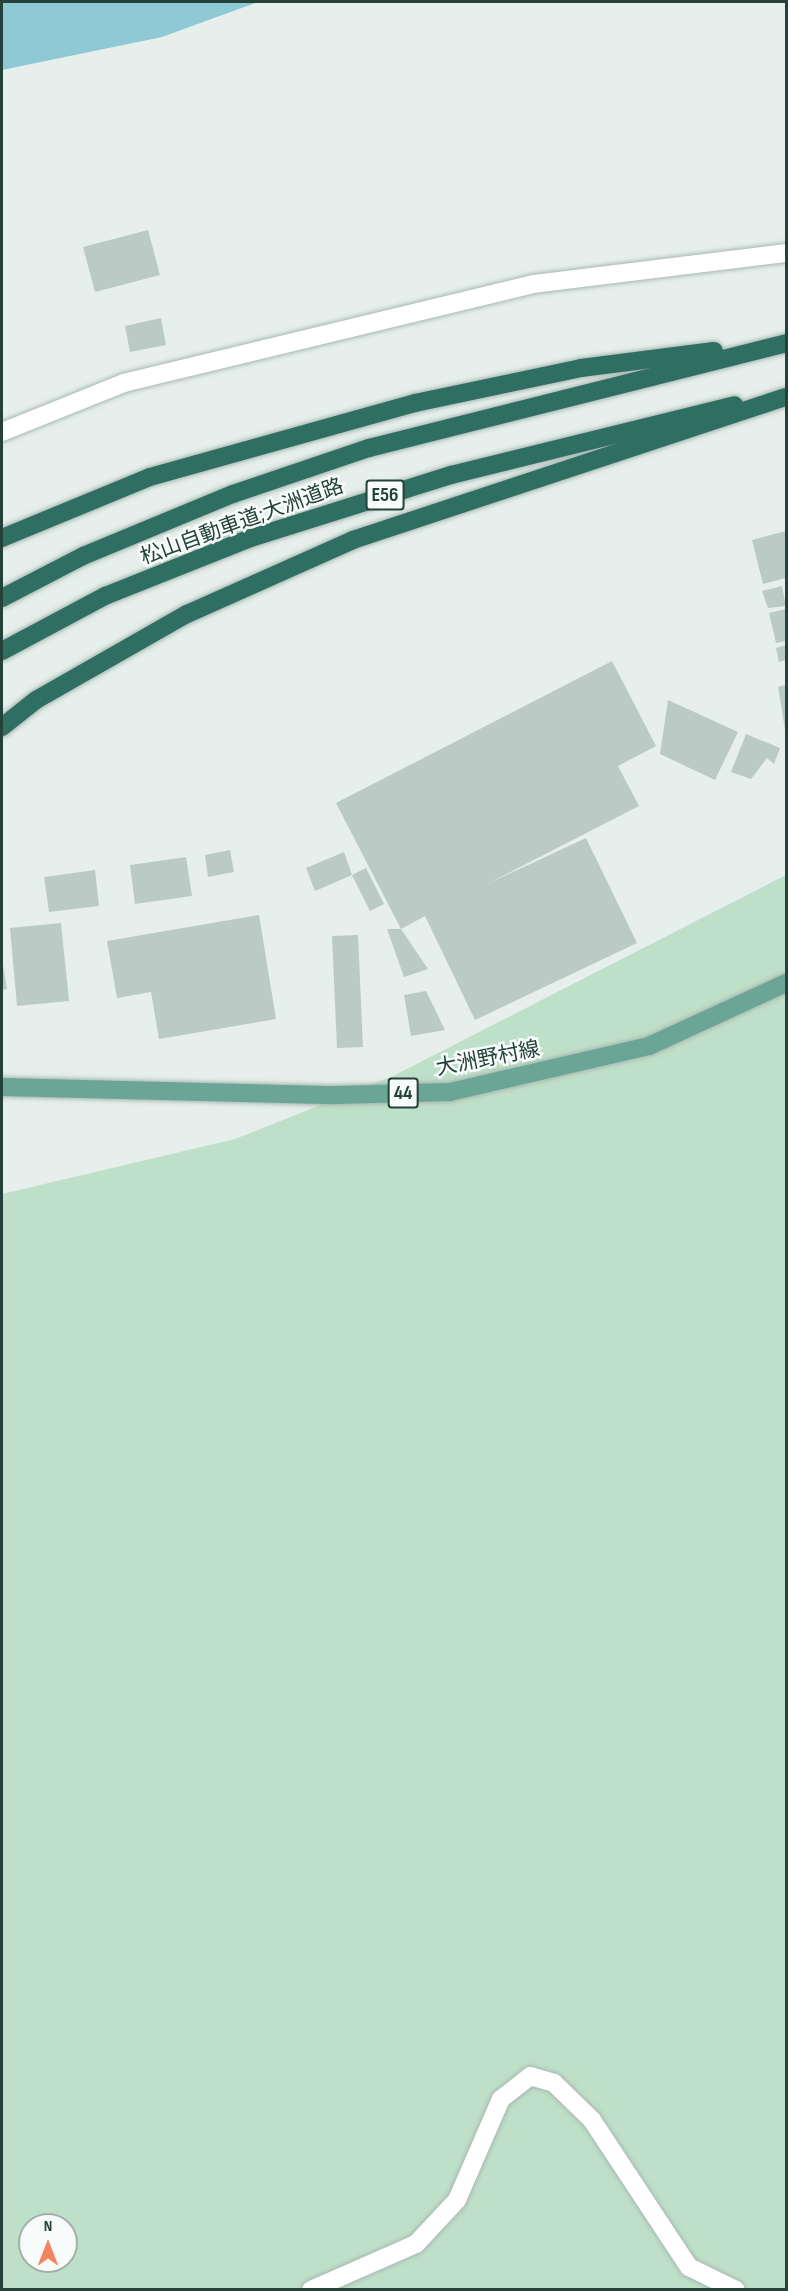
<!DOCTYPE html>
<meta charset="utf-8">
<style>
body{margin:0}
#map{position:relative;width:788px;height:2291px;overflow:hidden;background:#e6efeb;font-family:"Sofia Sans Condensed","Noto Sans JP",sans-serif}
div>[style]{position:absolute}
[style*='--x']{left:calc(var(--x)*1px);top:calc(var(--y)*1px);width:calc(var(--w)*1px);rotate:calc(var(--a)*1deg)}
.green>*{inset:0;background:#bfe0c8}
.water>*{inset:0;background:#8ec9d4}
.building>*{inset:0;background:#bbcac4}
.roads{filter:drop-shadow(0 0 2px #a8b8b2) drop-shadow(0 0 2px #a8b8b2)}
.minor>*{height:18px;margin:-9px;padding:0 9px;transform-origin:9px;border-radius:9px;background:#fff}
.major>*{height:18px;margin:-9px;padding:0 9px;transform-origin:9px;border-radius:9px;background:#6aa596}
.highway>*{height:18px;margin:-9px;padding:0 9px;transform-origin:9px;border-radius:9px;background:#2f6f62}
span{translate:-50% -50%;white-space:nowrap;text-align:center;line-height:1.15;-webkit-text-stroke:5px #f7fbf9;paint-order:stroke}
.shield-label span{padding:2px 4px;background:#f7fbf9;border:2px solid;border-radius:4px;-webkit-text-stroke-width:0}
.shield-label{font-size:20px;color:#24423a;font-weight:700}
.street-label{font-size:21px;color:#24423a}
.frame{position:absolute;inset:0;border:3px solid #24423a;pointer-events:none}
.north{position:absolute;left:18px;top:2213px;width:60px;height:60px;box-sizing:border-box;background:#f7fbf9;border:2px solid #a3b1ad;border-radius:50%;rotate:0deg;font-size:16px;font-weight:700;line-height:24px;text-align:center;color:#24423a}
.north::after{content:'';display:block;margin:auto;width:21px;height:27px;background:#f4845f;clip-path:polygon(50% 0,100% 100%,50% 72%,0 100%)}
</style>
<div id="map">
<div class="green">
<div style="clip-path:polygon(evenodd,786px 875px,786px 2289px,2px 2290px,2px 1194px,235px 1139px,393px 1076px,786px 875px,30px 2225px,66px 2225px,66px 2261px,30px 2261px,30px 2225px)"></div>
</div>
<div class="water">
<div style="clip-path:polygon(2px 2px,258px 2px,162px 37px,2px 70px)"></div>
</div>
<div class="building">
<div style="clip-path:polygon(148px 230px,160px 275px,95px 292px,83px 247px)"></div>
<div style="clip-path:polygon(161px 318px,166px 345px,130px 352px,125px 326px)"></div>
<div style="clip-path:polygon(786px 531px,786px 578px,763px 584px,752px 540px)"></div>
<div style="clip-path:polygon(782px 586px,786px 606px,768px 608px,762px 591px)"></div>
<div style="clip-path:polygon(786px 609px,786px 641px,776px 643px,769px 613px)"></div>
<div style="clip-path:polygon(786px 645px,786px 660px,779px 662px,776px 648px)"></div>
<div style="clip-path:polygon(612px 661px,656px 746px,618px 766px,639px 806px,487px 884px,586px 838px,637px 943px,475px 1020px,425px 916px,401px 929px,336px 803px)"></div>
<div style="clip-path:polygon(786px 685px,786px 728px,785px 729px,778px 687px)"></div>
<div style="clip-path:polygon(668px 700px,738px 732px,715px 780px,660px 754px)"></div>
<div style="clip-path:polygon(746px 734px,780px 748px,774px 764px,767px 758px,751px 779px,731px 772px)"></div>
<div style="clip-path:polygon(230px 850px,234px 872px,208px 877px,205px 855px)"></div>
<div style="clip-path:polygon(344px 852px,352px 875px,315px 891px,306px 868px)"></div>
<div style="clip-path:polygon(186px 857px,192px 896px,135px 904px,130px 865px)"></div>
<div style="clip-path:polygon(366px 868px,384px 904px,370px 911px,352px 875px)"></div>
<div style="clip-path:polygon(95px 870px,99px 906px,49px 912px,44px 877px)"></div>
<div style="clip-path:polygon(259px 915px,276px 1019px,159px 1039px,151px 992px,117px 998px,107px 941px)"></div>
<div style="clip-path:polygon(61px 923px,69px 1001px,17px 1006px,10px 928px)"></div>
<div style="clip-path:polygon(387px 929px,401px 929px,428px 969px,404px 977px)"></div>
<div style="clip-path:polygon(358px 935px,363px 1047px,337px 1048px,332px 936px)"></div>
<div style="clip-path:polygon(2px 959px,7px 989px,2px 990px)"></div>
<div style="clip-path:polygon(426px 991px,445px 1030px,411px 1036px,404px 995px)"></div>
</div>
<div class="roads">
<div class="minor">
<div style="--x:2;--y:432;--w:131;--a:-21.9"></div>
<div style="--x:124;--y:383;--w:421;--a:-13.6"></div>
<div style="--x:533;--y:284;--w:255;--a:-7"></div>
<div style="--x:311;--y:2290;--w:115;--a:-23.7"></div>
<div style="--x:416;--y:2244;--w:60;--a:-47"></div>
<div style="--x:457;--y:2200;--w:110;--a:-66.5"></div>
<div style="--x:501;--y:2099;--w:37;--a:-38"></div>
<div style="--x:530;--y:2076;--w:25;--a:16"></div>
<div style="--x:554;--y:2083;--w:53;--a:44.2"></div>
<div style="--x:592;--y:2120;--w:176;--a:56.6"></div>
<div style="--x:689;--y:2267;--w:52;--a:26.1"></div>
</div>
<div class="major">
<div style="--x:2;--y:1087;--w:333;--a:1.4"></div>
<div style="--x:335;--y:1095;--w:115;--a:-1.5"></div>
<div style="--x:450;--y:1092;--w:204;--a:-13"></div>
<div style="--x:649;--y:1046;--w:151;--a:-24.7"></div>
</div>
<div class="highway">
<div style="--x:2;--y:538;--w:160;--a:-22.4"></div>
<div style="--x:150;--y:477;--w:275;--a:-15.6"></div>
<div style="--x:415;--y:403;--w:170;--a:-11.9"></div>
<div style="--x:581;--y:368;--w:134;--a:-7.3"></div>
<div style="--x:2;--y:598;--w:91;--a:-27.4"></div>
<div style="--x:83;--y:556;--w:162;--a:-22.5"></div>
<div style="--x:233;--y:494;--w:144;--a:-18.7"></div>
<div style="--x:369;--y:448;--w:430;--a:-14.1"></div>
<div style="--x:2;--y:651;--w:117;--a:-28.1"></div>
<div style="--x:105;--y:596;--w:157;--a:-21.7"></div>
<div style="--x:251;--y:538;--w:210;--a:-17.5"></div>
<div style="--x:451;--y:475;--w:292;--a:-13.8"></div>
<div style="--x:2;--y:727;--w:43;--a:-38.5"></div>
<div style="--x:36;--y:700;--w:174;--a:-29.7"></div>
<div style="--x:187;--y:614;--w:182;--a:-24"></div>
<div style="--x:353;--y:540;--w:456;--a:-18.3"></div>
</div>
</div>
<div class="shield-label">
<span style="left:385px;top:495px">E56</span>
<span style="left:403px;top:1093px">44</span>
</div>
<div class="street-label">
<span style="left:242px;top:522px;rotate:-20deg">松山自動車道;大洲道路</span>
<span style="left:488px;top:1059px;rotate:-11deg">大洲野村線</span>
</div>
<div class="frame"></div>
<div class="north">N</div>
</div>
